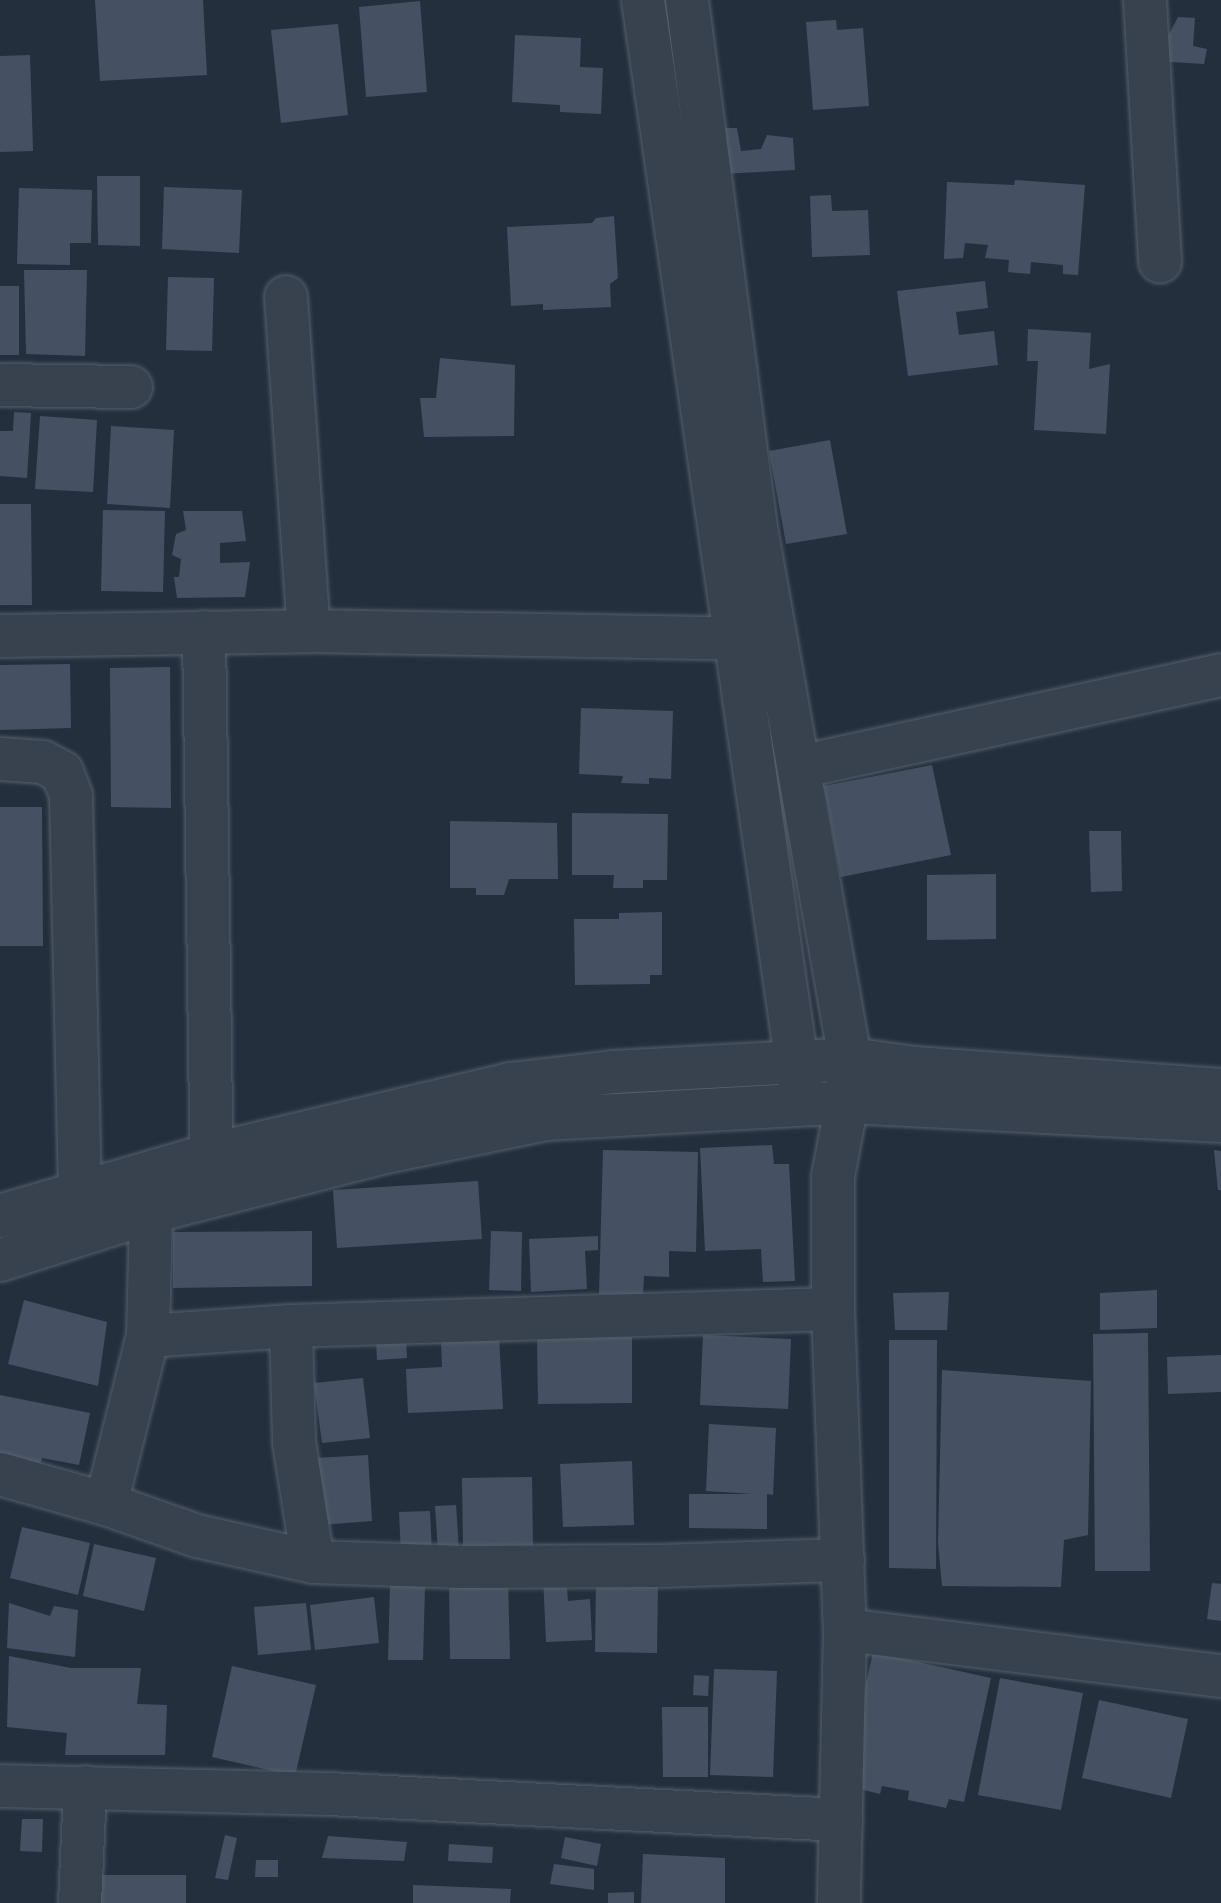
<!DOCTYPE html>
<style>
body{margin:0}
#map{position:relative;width:1221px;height:1903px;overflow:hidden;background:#242f3e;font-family:Inter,sans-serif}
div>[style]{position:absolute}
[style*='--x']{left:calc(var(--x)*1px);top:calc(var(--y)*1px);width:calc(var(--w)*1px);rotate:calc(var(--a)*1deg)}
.building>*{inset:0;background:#455162}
.roads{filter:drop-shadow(0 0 2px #565f6c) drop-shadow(0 0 2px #565f6c)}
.minor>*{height:42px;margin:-21px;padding:0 21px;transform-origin:21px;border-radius:21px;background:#38414e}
span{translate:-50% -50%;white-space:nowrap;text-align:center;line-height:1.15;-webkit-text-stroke:6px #1d2633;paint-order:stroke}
</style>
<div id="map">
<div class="building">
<div style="clip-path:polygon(95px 0,203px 0,207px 75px,100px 81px)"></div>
<div style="clip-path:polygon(420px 1px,427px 92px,366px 97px,359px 7px)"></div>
<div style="clip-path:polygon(1178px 17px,1195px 18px,1193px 46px,1207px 49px,1204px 64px,1155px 61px)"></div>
<div style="clip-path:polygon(836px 20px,837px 30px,863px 28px,869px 106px,813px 110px,806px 22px)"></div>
<div style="clip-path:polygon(338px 24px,348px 115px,281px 123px,271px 30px)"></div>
<div style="clip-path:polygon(515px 35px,581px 38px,580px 67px,603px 68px,601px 114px,560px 112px,560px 105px,512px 102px)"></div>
<div style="clip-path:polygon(30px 55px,33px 151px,0 152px,0 56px)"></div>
<div style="clip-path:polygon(717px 128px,737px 128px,741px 151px,761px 149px,767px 135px,793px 138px,795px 170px,720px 174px)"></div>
<div style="clip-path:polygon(97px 176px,140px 176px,140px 246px,98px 245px)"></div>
<div style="clip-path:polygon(1015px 180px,1085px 185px,1078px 275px,1063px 274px,1063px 265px,1031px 262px,1030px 274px,1008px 272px,1009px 260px,985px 258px,988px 245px,965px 243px,963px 258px,944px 259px,947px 182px,1014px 185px)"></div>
<div style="clip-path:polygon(164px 187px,242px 190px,239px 253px,162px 249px)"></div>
<div style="clip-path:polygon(19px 188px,92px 190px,91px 243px,70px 243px,70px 265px,17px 264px)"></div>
<div style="clip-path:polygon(831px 195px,832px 211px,868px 210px,870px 255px,812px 257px,810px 196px)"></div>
<div style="clip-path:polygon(614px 216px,618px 278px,610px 284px,611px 307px,543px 310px,543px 304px,511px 306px,507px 227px,592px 223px,596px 218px)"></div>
<div style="clip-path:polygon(24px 270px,87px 270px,85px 356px,26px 354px)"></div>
<div style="clip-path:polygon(168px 277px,214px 278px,212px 351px,166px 350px)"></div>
<div style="clip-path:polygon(985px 281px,988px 308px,956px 312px,959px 335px,994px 331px,998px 365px,908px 376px,897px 291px)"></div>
<div style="clip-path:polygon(0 286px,19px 286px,19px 355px,0 355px)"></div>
<div style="clip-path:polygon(1028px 329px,1091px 333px,1089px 369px,1110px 364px,1106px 434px,1034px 430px,1038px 361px,1027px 361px)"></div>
<div style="clip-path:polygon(440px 358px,515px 365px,514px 436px,424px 437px,420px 398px,436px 398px)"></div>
<div style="clip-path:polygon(14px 412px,31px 413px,27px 478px,0 476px,0 431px,13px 431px)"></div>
<div style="clip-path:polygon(40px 416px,97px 420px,93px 492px,35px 489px)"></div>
<div style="clip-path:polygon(111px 426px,174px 430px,170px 508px,107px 504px)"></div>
<div style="clip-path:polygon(830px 440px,847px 534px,786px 544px,769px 451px)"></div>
<div style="clip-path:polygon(0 504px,31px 504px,32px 605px,0 605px)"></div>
<div style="clip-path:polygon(103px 510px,165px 511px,163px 592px,101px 591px)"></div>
<div style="clip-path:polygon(183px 511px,242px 511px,246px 541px,220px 543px,220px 563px,250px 562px,245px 597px,177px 598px,174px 577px,179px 577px,181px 559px,172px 555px,176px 534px,186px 530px)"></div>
<div style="clip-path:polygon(70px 664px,71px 728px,0 730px,0 665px)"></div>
<div style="clip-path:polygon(170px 667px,171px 808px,111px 807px,110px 668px)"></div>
<div style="clip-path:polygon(581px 708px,673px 711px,671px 779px,649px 778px,649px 784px,621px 783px,623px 776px,579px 774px)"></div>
<div style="clip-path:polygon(932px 765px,951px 855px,841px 877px,824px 786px)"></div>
<div style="clip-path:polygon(0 807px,42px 807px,43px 946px,0 946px)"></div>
<div style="clip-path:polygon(572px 813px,668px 814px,667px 880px,643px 880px,643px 888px,613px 888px,614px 875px,572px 875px)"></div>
<div style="clip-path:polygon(450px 821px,557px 823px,558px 879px,509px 879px,504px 895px,476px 895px,476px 888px,450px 888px)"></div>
<div style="clip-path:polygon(1089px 831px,1121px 831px,1122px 891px,1091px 892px)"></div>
<div style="clip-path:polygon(996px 874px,996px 939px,927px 940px,927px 875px)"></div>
<div style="clip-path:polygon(662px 912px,662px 975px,650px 975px,650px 984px,575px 985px,574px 919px,619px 919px,619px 913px)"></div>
<div style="clip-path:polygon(772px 1145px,774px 1164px,789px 1164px,795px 1281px,763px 1282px,761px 1249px,705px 1251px,700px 1148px)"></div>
<div style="clip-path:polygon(603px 1150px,698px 1152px,696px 1252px,669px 1251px,669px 1277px,644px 1276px,643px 1295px,599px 1294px)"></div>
<div style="clip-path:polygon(1214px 1150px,1221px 1151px,1221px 1190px,1218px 1190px)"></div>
<div style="clip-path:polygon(478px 1181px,482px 1239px,337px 1248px,333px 1190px)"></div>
<div style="clip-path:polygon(312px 1231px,312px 1286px,173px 1288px,173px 1232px)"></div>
<div style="clip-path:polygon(491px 1231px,522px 1232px,521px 1291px,489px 1290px)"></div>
<div style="clip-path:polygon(598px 1236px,598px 1250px,585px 1251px,587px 1289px,531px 1292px,529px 1239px)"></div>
<div style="clip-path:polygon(1157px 1290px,1157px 1328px,1100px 1330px,1100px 1293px)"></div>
<div style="clip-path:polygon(949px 1292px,947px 1330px,895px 1330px,893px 1293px)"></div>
<div style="clip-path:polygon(24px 1300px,107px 1322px,98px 1386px,8px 1364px)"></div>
<div style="clip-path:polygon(1148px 1333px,1150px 1571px,1095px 1571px,1093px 1334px)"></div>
<div style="clip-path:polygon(703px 1335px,791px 1339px,788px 1409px,700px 1405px)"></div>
<div style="clip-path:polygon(499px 1337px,503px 1409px,408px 1413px,406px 1369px,442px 1367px,441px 1340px)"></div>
<div style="clip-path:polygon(632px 1337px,632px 1403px,538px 1404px,537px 1338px)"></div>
<div style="clip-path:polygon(406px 1339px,407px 1358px,377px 1360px,376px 1341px)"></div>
<div style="clip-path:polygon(889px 1340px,937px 1340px,936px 1569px,889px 1568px)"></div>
<div style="clip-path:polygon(1221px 1355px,1221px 1392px,1168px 1394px,1167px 1357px)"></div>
<div style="clip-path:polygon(942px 1370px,1091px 1381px,1088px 1535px,1064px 1540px,1061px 1587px,942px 1586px,938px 1543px)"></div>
<div style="clip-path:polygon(363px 1378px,370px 1438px,322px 1443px,314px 1383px)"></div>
<div style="clip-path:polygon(0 1395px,90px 1413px,79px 1465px,42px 1458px,41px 1464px,0 1456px)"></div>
<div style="clip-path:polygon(709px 1424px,776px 1428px,773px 1495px,767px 1494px,767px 1529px,689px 1528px,689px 1494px,753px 1494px,706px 1491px)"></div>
<div style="clip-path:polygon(368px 1455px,372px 1521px,321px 1525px,316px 1458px)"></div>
<div style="clip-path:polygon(632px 1461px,634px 1525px,563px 1527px,560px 1464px)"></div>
<div style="clip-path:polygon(532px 1477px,533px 1548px,463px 1548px,462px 1478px)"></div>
<div style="clip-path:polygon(456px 1505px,459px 1550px,438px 1551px,435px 1506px)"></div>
<div style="clip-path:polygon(430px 1511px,432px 1552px,401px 1554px,399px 1512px)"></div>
<div style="clip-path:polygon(22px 1527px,90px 1543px,78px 1595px,10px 1578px)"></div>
<div style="clip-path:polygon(94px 1544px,156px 1558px,144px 1611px,83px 1596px)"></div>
<div style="clip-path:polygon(566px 1575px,568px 1601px,590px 1599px,592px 1640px,546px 1642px,543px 1576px)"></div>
<div style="clip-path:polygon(508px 1578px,510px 1659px,450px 1659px,449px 1579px)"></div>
<div style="clip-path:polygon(596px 1580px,658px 1581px,657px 1653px,595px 1652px)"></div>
<div style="clip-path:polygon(1212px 1583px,1221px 1584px,1221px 1621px,1207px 1619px)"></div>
<div style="clip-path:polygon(390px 1585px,425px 1586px,423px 1660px,388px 1660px)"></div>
<div style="clip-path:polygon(374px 1597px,379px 1643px,315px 1650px,310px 1605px)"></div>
<div style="clip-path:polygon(9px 1603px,50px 1616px,54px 1606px,78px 1610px,75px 1657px,7px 1648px)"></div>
<div style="clip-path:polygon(306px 1603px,311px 1650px,258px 1655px,254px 1607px)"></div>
<div style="clip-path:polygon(873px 1652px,991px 1678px,964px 1802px,949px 1799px,946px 1808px,908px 1800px,909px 1791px,882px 1786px,880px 1794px,844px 1785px)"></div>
<div style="clip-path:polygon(9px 1656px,71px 1668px,141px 1668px,137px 1704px,167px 1705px,165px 1755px,65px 1755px,67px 1733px,7px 1727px)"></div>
<div style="clip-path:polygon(232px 1666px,316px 1685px,295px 1776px,212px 1757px)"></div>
<div style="clip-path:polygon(714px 1669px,777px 1671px,773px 1777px,710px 1775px)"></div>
<div style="clip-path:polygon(694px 1675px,709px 1676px,708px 1696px,693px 1695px)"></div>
<div style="clip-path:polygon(1000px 1678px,1083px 1693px,1061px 1810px,978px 1795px)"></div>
<div style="clip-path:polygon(1099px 1700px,1188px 1719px,1171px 1798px,1082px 1778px)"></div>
<div style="clip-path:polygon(662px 1707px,708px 1707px,708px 1777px,663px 1777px)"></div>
<div style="clip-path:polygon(22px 1819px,43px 1819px,42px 1852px,20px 1851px)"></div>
<div style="clip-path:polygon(225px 1835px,237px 1838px,228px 1880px,215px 1878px)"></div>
<div style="clip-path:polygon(328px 1836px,407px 1842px,404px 1861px,322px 1858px)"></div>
<div style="clip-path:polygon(565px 1837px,601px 1844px,597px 1866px,561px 1858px)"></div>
<div style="clip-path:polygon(449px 1844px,493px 1847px,492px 1863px,448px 1861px)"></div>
<div style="clip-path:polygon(643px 1854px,725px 1858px,725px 1903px,641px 1903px)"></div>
<div style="clip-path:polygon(256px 1860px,278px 1860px,278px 1877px,255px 1877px)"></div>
<div style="clip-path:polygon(554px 1864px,594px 1869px,594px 1890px,550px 1884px)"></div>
<div style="clip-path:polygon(98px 1875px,186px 1875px,186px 1903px,98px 1903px)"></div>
<div style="clip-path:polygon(413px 1885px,511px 1889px,510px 1903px,413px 1903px)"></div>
<div style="clip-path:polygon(634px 1892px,634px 1903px,608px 1903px,608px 1893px)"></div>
</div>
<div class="roads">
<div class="minor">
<div style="--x:643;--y:0;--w:1097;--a:81.77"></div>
<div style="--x:687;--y:0;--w:532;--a:82.55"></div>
<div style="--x:756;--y:528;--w:539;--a:79.96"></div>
<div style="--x:850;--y:1059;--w:43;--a:94"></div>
<div style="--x:847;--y:1102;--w:76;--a:100.6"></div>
<div style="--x:833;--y:1177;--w:132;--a:90"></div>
<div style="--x:833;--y:1309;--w:321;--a:87.9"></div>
<div style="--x:845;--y:1630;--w:273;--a:91.3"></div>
<div style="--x:1145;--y:0;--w:262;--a:86.7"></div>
<div style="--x:286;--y:297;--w:335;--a:86.1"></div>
<div style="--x:0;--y:385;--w:131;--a:0.9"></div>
<div style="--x:204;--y:632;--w:550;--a:89.17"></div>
<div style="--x:0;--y:636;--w:309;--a:-0.9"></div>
<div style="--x:309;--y:631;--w:454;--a:1"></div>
<div style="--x:0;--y:759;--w:43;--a:4"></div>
<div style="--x:43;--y:762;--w:21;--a:28"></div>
<div style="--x:62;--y:772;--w:26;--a:69"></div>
<div style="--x:71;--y:796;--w:395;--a:88.7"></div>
<div style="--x:799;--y:767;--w:432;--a:-12.3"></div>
<div style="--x:0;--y:1216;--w:223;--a:-16.2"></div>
<div style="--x:214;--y:1154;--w:304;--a:-13.3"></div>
<div style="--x:510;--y:1084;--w:104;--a:-6.6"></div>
<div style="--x:613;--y:1072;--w:237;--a:-3.1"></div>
<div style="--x:850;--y:1059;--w:66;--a:7.9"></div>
<div style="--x:915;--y:1068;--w:307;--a:4.1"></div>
<div style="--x:0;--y:1260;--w:158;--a:-17.6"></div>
<div style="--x:151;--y:1212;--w:237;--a:-14.4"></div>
<div style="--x:381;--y:1153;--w:168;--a:-11.6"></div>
<div style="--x:546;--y:1119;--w:301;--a:-3.2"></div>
<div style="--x:847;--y:1102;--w:374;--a:2.9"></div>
<div style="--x:291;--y:1326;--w:116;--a:88.5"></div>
<div style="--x:294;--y:1442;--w:121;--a:81"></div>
<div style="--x:148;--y:1336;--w:143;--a:-4"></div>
<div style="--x:291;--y:1326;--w:542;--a:-1.8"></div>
<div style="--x:0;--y:1474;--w:110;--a:15.8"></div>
<div style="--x:106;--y:1504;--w:96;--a:19.4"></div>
<div style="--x:197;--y:1536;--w:119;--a:12.6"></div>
<div style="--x:313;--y:1562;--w:149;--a:1.9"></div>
<div style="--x:462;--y:1567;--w:198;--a:-0.3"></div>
<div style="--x:660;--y:1566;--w:183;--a:-1.9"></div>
<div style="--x:106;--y:1504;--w:173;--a:-76"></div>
<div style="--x:148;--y:1336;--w:124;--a:-88.6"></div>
<div style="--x:845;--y:1630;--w:379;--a:7"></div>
<div style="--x:0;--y:1786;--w:329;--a:1.4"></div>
<div style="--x:329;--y:1794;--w:513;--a:2.91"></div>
<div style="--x:80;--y:1903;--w:116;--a:-87.5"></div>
</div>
</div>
</div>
